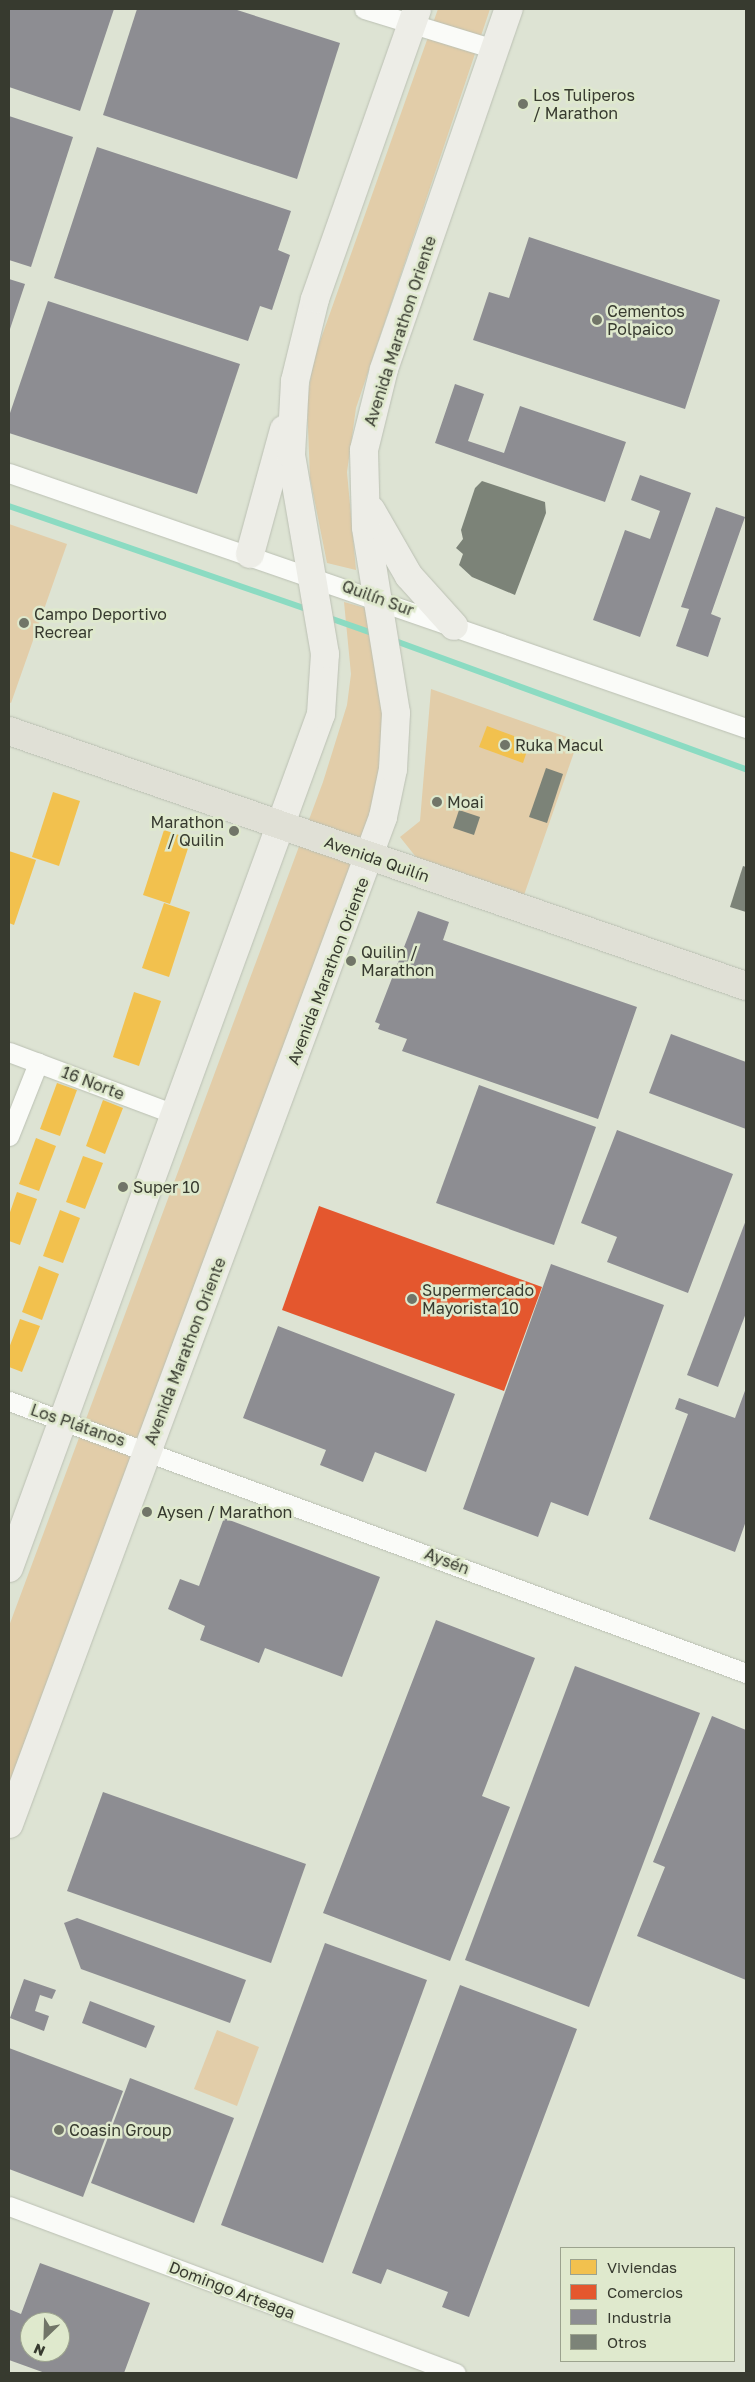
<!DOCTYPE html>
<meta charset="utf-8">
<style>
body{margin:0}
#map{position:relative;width:755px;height:2382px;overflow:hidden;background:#dde3d3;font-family:"Golos Text",sans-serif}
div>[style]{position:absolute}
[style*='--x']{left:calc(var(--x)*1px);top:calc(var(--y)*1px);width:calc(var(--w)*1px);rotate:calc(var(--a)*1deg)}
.green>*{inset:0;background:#e2cda9}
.homes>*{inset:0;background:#f2c14e}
.shops>*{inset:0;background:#e4572e}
.industry>*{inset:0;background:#8d8d92}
.stream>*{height:5.5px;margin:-2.75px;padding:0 2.75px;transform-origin:2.75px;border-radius:2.75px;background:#8bdbc2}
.building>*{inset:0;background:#7c8378}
.roads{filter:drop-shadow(0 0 1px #bbc0b3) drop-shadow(0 0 1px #bbc0b3)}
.street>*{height:19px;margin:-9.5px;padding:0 9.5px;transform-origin:9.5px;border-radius:9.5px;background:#fafbf8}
.secondary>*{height:28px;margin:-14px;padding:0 14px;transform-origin:14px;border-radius:14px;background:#edede7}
.primary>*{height:28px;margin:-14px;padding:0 14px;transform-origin:14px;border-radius:14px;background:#e0e0d6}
.dots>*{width:14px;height:14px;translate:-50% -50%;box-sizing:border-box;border:2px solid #dfe9cd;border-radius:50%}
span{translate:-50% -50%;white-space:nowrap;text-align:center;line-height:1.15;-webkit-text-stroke:5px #dfe9cd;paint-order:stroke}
.poi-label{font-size:16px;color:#373a2f}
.left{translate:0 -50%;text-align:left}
.right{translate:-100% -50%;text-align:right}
.street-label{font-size:16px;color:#373a2f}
.frame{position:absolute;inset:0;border:10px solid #373a2f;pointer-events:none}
.legend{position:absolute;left:560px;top:2247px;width:175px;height:115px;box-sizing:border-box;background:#dfe9cd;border:1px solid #9ca38e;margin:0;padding:6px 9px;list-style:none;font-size:15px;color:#373a2f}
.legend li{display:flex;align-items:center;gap:10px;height:25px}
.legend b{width:25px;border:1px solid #9ca38e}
.north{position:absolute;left:20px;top:2312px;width:50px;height:50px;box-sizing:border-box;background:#dfe9cd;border:1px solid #9ca38e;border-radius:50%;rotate:204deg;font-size:14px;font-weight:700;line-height:20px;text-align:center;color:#373a2f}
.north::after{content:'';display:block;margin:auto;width:18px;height:22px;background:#717568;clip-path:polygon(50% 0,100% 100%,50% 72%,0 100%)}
</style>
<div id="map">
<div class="green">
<div style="clip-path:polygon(438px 9px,490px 9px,356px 408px,347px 472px,356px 570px,327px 563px,310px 478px,307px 403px,313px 361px)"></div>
<div style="clip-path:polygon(9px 524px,67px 544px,11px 703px,9px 702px)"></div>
<div style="clip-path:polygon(344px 602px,369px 609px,385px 682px,383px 787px,9px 1801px,9px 1626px,323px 782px,347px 705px,351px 674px)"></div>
<div style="clip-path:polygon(431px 689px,578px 741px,524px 895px,416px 857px,400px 837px,420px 821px)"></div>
<div style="clip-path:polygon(217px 2030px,259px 2047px,237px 2106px,194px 2089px)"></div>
</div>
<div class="homes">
<div style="clip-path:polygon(487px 726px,530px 742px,523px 763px,479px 747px)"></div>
<div style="clip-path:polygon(53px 792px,80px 801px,59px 866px,32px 857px)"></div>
<div style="clip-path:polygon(164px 830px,191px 839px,170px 904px,143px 895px)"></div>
<div style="clip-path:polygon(9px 851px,36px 860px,14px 925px,9px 923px)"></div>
<div style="clip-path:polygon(164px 903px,190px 912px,169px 977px,142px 968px)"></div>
<div style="clip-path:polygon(134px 992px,161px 1001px,139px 1066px,113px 1057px)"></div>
<div style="clip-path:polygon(57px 1083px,77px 1090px,60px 1136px,40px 1129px)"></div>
<div style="clip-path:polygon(103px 1100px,123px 1108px,105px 1154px,86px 1146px)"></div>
<div style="clip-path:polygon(36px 1138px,56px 1146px,39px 1191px,19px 1184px)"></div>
<div style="clip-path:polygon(83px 1156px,103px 1163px,85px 1209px,66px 1202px)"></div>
<div style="clip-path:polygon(17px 1192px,37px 1199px,20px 1245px,9px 1241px,9px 1215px)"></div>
<div style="clip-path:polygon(60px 1210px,80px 1218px,63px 1263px,43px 1256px)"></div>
<div style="clip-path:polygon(39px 1266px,59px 1274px,42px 1320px,22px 1312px)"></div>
<div style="clip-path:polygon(20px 1319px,40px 1326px,22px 1372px,9px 1367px,9px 1348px)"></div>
</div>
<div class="shops">
<div style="clip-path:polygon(319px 1206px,542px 1287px,504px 1391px,282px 1310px)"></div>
</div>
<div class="industry">
<div style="clip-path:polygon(9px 9px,114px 9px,80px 111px,9px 87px)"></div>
<div style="clip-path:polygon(137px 9px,234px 9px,340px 43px,297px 179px,103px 115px)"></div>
<div style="clip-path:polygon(9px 116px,73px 137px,31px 267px,9px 260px)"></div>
<div style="clip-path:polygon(97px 147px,291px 211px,278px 250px,290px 255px,272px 310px,260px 306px,248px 341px,54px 278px)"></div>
<div style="clip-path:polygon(529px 237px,720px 300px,685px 409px,473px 340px,489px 292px,509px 298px)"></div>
<div style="clip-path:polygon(9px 279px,25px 284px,9px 332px)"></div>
<div style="clip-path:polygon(48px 301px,240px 364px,197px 494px,9px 433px,9px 416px)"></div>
<div style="clip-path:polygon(455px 384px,484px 394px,468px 441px,504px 453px,520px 406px,626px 442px,605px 502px,435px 443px)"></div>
<div style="clip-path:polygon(640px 475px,691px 493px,640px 637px,593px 620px,625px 530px,650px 539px,660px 511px,631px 500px)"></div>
<div style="clip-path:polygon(716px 507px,745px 517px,711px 614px,721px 618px,708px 657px,676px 646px,689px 609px,681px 607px)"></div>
<div style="clip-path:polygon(418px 911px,449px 922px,443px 940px,637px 1007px,598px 1119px,402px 1051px,407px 1039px,378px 1029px,380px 1024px,375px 1022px)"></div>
<div style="clip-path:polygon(671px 1034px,746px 1062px,746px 1129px,649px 1093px)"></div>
<div style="clip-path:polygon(479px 1085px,596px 1127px,554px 1245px,436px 1203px)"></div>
<div style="clip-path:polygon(617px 1130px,733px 1174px,688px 1293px,607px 1262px,617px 1237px,581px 1223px)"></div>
<div style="clip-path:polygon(746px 1220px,746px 1313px,718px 1387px,687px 1375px)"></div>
<div style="clip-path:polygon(551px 1264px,664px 1305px,588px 1516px,551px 1502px,538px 1537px,463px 1509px)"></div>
<div style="clip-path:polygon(278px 1326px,455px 1394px,426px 1472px,375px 1452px,363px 1482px,320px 1465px,326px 1450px,243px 1418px)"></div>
<div style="clip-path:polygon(746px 1388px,746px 1521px,735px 1552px,649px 1519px,688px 1414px,675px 1409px,679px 1398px,735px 1418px)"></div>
<div style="clip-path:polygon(224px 1518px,380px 1577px,342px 1677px,265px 1648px,259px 1663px,200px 1640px,205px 1626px,168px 1609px,180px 1579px,199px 1586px)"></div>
<div style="clip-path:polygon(436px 1620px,535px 1658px,482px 1796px,510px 1807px,450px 1961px,323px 1913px)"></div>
<div style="clip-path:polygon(575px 1666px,700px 1713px,589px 2007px,465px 1960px)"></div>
<div style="clip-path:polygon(712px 1716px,746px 1730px,746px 1980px,637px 1936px,665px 1867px,653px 1862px)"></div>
<div style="clip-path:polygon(103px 1792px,306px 1864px,271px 1963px,67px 1891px)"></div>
<div style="clip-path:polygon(77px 1918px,246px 1980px,230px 2023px,81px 1969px,64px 1923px)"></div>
<div style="clip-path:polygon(325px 1943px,427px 1980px,323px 2263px,221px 2225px)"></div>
<div style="clip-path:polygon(24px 1979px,56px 1990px,52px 1999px,40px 1995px,35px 2011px,49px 2016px,44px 2031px,10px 2018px)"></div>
<div style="clip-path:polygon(460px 1985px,577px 2029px,469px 2317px,442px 2307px,448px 2292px,387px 2269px,381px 2284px,352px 2273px)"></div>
<div style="clip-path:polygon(90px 2001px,155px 2026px,146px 2048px,82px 2023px)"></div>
<div style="clip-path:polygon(9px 2048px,123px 2091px,83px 2197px,9px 2169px)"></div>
<div style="clip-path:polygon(130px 2078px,234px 2118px,194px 2223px,91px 2183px)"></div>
<div style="clip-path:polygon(evenodd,40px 2263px,150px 2303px,124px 2373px,45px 2373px,9px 2360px,9px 2309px,21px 2314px,40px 2263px,30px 2322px,60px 2322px,60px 2352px,30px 2352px,30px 2322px)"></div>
</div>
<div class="stream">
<div style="--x:9;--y:506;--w:318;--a:19.1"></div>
<div style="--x:327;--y:617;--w:51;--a:19.5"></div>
<div style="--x:393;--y:640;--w:376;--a:20.1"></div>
</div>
<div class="building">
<div style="clip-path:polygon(482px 481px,545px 502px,546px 513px,515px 595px,472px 577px,459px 565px,463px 554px,456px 548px,463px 539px,461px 530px,475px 488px)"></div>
<div style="clip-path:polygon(546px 768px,563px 774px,547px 823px,529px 817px)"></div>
<div style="clip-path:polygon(459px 810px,480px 817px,474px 835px,453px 828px)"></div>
<div style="clip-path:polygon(743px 866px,746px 867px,746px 912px,730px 907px)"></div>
</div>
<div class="roads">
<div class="street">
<div style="--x:364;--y:9;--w:136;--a:17.1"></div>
<div style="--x:9;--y:473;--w:780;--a:19.09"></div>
<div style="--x:9;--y:1052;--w:179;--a:20.6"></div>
<div style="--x:9;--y:1136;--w:79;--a:-68.3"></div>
<div style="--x:9;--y:1401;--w:786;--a:20.26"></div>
<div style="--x:9;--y:2206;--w:477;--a:20.5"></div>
</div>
<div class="secondary">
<div style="--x:371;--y:510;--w:76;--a:60.1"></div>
<div style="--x:409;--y:576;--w:67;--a:48"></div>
<div style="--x:250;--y:554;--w:129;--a:-74.7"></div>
<div style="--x:9;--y:1568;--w:909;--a:-69.93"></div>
<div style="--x:321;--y:714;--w:60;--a:-86.2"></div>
<div style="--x:325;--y:654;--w:202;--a:-99.7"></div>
<div style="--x:291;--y:455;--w:74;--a:-86.9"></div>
<div style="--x:295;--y:381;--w:84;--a:-76.3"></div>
<div style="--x:315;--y:299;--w:307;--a:-70.6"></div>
<div style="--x:9;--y:1824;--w:1074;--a:-69.62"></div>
<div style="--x:383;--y:817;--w:49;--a:-78.2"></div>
<div style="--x:393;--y:769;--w:56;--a:-86.9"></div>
<div style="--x:396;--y:713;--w:188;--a:-99.2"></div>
<div style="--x:366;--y:527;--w:77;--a:-91.5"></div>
<div style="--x:364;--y:450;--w:83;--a:-76.1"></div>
<div style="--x:384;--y:369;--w:381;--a:-70.9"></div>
</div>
<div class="primary">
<div style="--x:9;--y:731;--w:780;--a:19.09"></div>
</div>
</div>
<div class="dots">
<div style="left:523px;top:104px;background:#717568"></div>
<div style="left:597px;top:320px;background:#717568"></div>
<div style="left:24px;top:623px;background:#717568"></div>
<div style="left:505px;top:745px;background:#717568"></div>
<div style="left:437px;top:802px;background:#717568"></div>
<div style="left:234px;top:831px;background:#717568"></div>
<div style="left:351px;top:961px;background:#717568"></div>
<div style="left:123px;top:1187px;background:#717568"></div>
<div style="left:412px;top:1299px;background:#717568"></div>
<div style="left:147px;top:1512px;background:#717568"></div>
<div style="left:59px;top:2130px;background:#717568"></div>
</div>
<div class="poi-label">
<span class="left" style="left:533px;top:104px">Los Tuliperos<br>/ Marathon</span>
<span class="left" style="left:607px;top:320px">Cementos<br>Polpaico</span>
<span class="left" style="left:34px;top:623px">Campo Deportivo<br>Recrear</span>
<span class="left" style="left:515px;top:745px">Ruka Macul</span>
<span class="left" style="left:447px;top:802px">Moai</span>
<span class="right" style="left:224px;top:831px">Marathon<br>/ Quilin</span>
<span class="left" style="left:361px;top:961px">Quilin /<br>Marathon</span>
<span class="left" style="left:133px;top:1187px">Super 10</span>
<span class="left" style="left:422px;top:1299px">Supermercado<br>Mayorista 10</span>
<span class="left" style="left:157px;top:1512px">Aysen / Marathon</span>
<span class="left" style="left:69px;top:2130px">Coasin Group</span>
</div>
<div class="street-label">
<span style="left:400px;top:331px;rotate:-72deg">Avenida Marathon Oriente</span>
<span style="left:378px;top:598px;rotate:20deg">Quilín Sur</span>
<span style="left:377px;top:859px;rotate:19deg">Avenida Quilín</span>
<span style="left:328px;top:971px;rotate:-69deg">Avenida Marathon Oriente</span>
<span style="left:93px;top:1083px;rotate:21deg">16 Norte</span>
<span style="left:185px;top:1351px;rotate:-69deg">Avenida Marathon Oriente</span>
<span style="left:78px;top:1425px;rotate:19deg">Los Plátanos</span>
<span style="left:447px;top:1561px;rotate:21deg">Aysén</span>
<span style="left:232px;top:2290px;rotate:21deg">Domingo Arteaga</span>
</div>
<div class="frame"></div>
<ul class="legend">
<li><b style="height:14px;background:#f2c14e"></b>Viviendas</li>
<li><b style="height:14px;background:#e4572e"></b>Comercios</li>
<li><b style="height:14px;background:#8d8d92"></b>Industria</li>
<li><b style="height:14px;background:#7c8378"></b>Otros</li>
</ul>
<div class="north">N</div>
</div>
